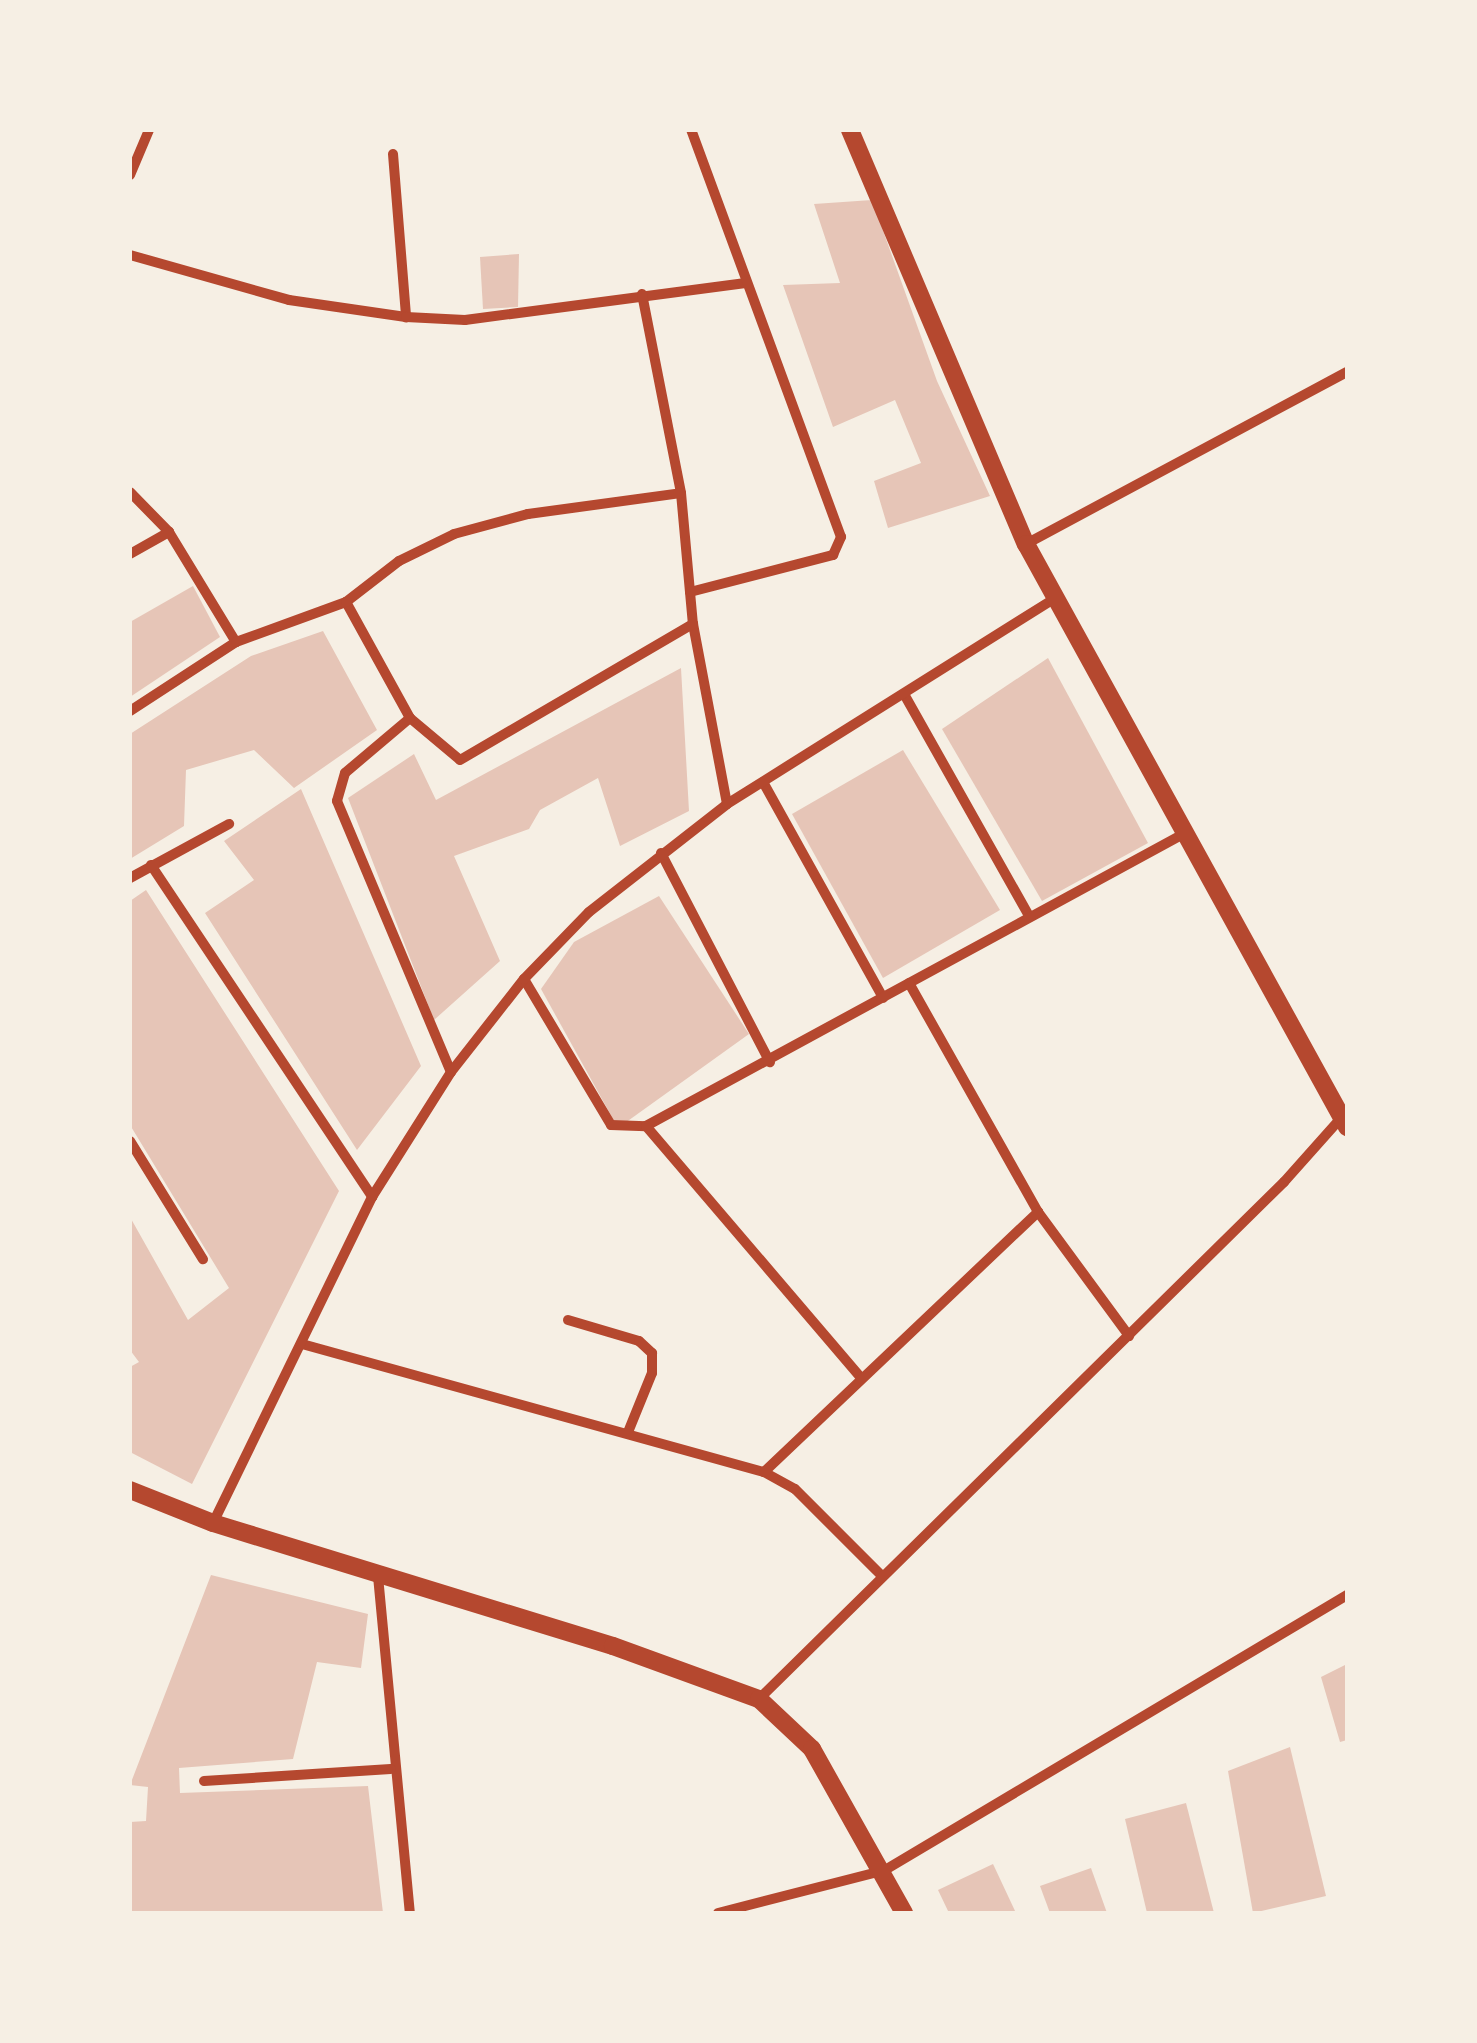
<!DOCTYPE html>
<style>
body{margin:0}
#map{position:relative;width:1477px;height:2043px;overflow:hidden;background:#f6efe4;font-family:"Playfair Display",serif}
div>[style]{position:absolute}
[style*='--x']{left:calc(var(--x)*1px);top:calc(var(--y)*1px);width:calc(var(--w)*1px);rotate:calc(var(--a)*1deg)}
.building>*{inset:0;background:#e6c5b7}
.minor>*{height:10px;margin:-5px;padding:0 5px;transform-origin:5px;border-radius:5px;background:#b5482f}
.tertiary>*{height:18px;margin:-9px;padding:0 9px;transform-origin:9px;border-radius:9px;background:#b5482f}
span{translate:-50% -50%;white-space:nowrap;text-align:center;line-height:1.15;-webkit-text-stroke:9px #f6efe4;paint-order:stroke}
.frame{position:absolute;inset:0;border:132px solid #f6efe4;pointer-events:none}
</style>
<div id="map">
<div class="building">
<div style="clip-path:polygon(872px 200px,937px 381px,990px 496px,888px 528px,874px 481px,921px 463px,895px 400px,833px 427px,783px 285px,840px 283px,814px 204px)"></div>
<div style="clip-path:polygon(519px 254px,518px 307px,483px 309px,480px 257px)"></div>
<div style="clip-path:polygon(193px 586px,220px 637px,130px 697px,130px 622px)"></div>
<div style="clip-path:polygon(323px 631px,377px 730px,294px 788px,254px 750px,186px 770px,184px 826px,130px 859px,130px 734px,251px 656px)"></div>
<div style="clip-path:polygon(1048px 658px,1148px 843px,1042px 901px,942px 729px)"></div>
<div style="clip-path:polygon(681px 668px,689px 811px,620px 846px,598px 778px,540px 810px,529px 829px,454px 856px,500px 961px,434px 1020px,348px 798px,414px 754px,436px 800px)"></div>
<div style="clip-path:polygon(903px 750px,1000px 910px,883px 978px,792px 814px)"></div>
<div style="clip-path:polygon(301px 789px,421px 1066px,357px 1150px,205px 913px,254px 880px,224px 841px)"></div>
<div style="clip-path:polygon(146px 890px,339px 1191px,192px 1484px,130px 1452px,130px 1367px,139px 1362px,130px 1350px,130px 1217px,188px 1320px,229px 1288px,130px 1125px,130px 901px)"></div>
<div style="clip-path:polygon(659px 896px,749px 1034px,618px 1128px,541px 989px,574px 942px)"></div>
<div style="clip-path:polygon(211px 1575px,368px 1614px,361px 1668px,317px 1662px,293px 1759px,179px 1768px,180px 1793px,368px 1786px,383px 1913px,130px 1913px,130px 1822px,146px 1821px,148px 1787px,130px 1785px)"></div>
<div style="clip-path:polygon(1347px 1664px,1347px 1740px,1340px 1742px,1321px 1677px)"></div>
<div style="clip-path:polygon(1290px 1747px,1326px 1896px,1253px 1913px,1228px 1771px)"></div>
<div style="clip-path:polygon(1186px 1803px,1214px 1913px,1147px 1913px,1125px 1819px)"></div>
<div style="clip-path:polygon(993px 1864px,1016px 1913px,949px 1913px,938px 1890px)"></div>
<div style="clip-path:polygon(1091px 1868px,1107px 1913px,1050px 1913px,1040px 1886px)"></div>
</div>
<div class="minor">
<div style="--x:393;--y:154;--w:164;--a:85.4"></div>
<div style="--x:130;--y:175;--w:49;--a:-67.1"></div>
<div style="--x:130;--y:255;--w:165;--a:15.8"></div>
<div style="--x:289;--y:300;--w:118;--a:8.3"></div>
<div style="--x:406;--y:317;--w:59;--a:2.9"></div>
<div style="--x:465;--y:320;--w:283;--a:-7.5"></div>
<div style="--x:642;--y:294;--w:203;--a:78.9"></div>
<div style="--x:681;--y:493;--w:132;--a:84.8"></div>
<div style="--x:693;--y:624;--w:183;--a:79.3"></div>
<div style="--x:130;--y:492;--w:56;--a:45.7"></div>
<div style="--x:169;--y:532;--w:129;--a:58.7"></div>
<div style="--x:1026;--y:544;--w:364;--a:-28.2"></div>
<div style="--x:130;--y:554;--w:45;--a:-29.4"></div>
<div style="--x:690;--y:592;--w:148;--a:-14.5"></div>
<div style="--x:833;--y:555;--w:20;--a:-66"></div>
<div style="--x:841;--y:537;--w:434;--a:-110.2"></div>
<div style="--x:346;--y:602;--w:132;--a:61.1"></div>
<div style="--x:410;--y:718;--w:65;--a:40"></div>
<div style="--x:460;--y:760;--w:270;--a:-30.3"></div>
<div style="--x:904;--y:694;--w:255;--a:60.6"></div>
<div style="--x:130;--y:711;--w:126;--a:-33.1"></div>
<div style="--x:236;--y:642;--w:117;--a:-20"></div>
<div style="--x:346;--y:602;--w:67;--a:-37.7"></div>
<div style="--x:399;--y:561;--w:61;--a:-26.1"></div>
<div style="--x:454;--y:534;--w:77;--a:-15.1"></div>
<div style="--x:528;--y:514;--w:154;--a:-7.8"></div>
<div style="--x:410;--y:718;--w:85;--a:139.8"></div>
<div style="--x:345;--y:773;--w:29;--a:106"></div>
<div style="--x:337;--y:801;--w:294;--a:67.2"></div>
<div style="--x:763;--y:782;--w:247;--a:60.9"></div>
<div style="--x:661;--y:853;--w:236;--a:62.5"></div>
<div style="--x:151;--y:865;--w:399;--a:56.3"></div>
<div style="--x:130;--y:878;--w:113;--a:-28.6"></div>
<div style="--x:524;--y:979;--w:170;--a:59.2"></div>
<div style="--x:611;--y:1125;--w:35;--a:2"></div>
<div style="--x:646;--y:1126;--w:616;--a:-28.52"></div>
<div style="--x:909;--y:983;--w:263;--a:60.6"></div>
<div style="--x:1038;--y:1212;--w:154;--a:53.7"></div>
<div style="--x:646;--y:1126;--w:331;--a:49.5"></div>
<div style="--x:130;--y:1141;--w:139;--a:58.3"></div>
<div style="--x:568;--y:1320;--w:74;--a:16.5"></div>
<div style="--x:639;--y:1341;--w:18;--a:43"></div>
<div style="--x:652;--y:1353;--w:20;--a:90"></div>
<div style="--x:652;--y:1373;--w:64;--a:112.1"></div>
<div style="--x:302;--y:1344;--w:479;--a:15.5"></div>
<div style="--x:764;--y:1472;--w:35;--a:29"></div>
<div style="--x:795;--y:1489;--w:122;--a:45"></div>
<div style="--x:764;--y:1472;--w:378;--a:-43.5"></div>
<div style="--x:213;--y:1523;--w:363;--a:-64"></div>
<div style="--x:372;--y:1197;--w:148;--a:-57.7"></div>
<div style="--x:451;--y:1072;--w:118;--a:-51.9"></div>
<div style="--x:524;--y:979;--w:93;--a:-45.9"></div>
<div style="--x:589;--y:912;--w:175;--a:-38"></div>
<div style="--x:727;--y:804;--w:386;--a:-32.1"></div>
<div style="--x:378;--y:1576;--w:339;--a:84.6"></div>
<div style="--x:759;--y:1699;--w:737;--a:-44.56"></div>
<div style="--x:1284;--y:1182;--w:86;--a:-48.3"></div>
<div style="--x:204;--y:1781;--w:187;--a:-3.7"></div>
<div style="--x:718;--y:1913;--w:172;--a:-14.4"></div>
<div style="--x:885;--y:1870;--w:538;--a:-30.76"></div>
</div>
<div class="tertiary">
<div style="--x:850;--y:130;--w:450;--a:67"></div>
<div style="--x:1026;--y:544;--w:666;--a:61.16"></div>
<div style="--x:130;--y:1490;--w:89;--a:21.7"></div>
<div style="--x:213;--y:1523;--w:418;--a:17.1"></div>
<div style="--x:613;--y:1646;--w:155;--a:20"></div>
<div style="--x:759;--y:1699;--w:73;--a:43.3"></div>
<div style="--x:812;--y:1749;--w:188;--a:60.7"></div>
</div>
<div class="frame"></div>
</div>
